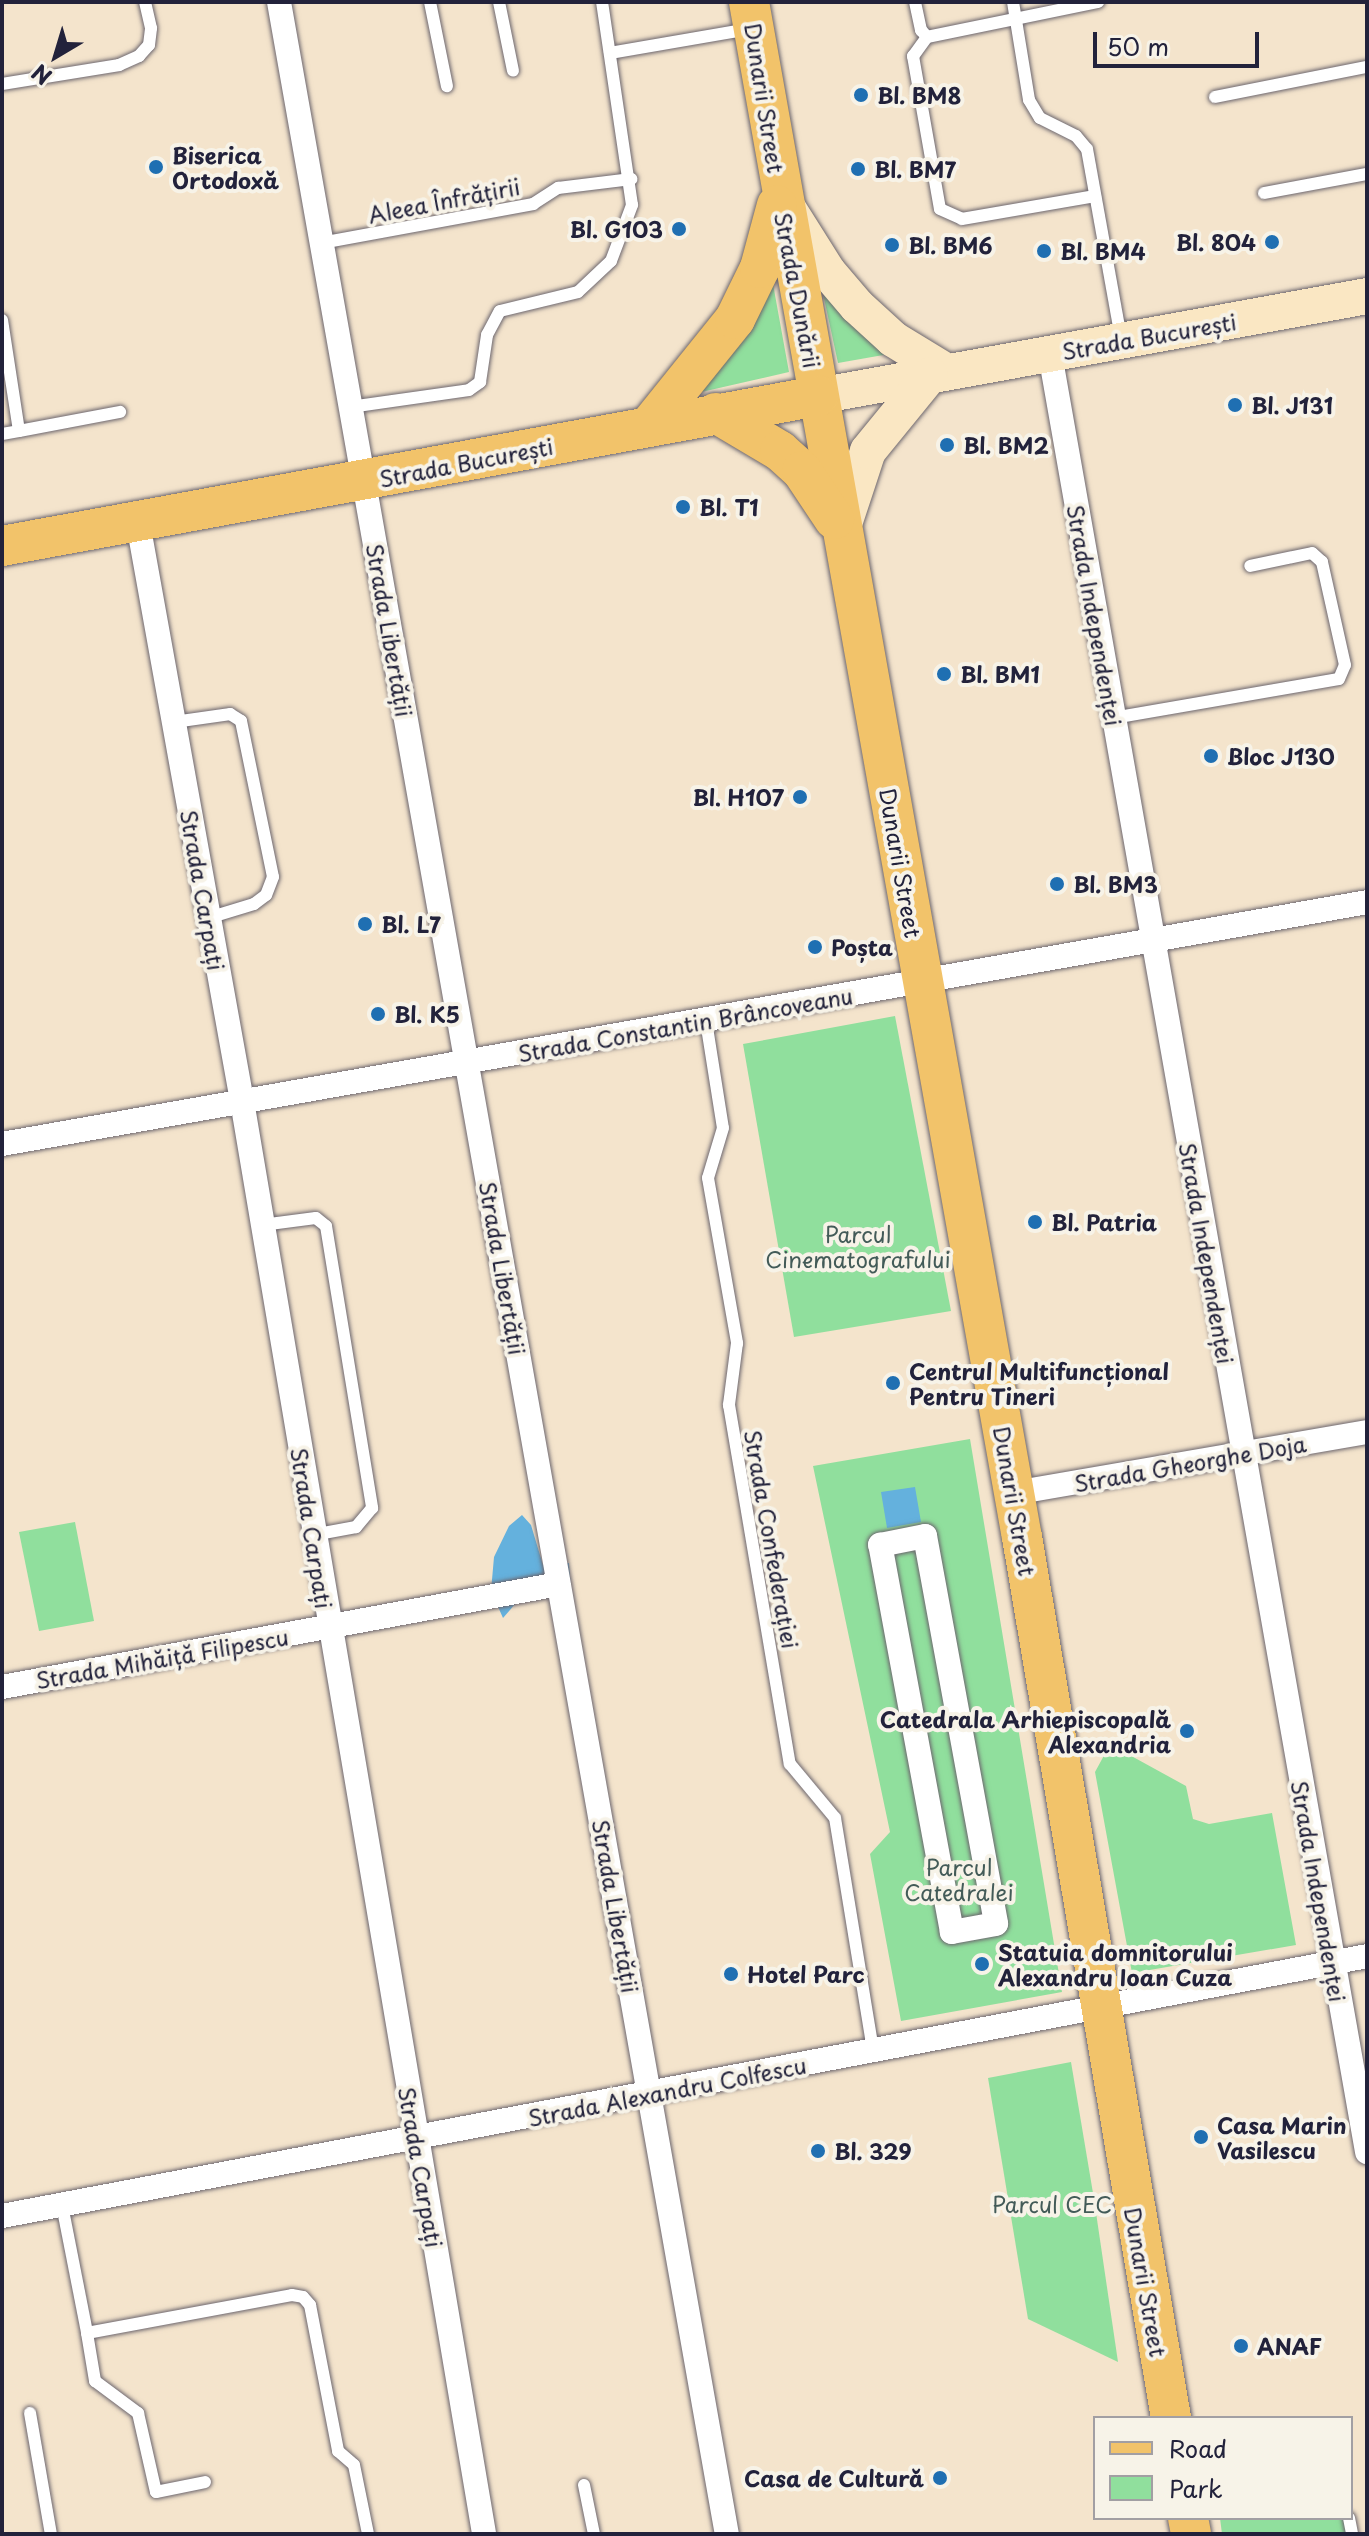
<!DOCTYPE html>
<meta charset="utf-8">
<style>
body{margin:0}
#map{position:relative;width:1369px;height:2536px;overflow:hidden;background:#f4e4cc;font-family:"Playpen Sans",sans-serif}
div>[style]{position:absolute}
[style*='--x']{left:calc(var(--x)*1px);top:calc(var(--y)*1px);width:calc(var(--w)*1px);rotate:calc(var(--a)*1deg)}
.green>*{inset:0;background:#90df9d}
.water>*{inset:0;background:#64b1dd}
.roads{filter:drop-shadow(0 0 2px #6c666e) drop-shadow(0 0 2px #6c666e)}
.lane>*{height:12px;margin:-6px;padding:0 6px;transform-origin:6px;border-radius:6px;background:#fff}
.street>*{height:24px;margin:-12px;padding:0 12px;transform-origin:12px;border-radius:12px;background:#fff}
.secondary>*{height:36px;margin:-18px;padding:0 18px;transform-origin:18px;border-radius:18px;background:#fae7c3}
.primary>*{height:40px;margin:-20px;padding:0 20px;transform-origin:20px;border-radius:20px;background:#f2c36a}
.dots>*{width:22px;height:22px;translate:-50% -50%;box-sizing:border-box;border:4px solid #f7f3e8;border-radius:50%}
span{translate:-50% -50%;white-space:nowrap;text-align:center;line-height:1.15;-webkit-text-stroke:8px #f7f3e8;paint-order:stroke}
.poi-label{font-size:22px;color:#22223b;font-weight:700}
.left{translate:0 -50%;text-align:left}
.right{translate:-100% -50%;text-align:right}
.street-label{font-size:22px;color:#22223b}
.park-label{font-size:22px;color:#435b58}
.frame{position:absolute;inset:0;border:4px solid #22223b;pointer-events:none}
.legend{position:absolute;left:1093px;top:2416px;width:260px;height:104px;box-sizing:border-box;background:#f7f3e8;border:2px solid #a29fa3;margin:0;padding:10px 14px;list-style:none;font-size:24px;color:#22223b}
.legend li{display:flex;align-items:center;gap:16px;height:40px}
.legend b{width:40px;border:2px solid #a29fa3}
.north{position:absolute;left:16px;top:16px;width:80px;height:80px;-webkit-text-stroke:6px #f7f3e8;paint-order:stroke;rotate:218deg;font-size:22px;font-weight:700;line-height:32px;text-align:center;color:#22223b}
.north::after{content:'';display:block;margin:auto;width:28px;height:36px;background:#22223b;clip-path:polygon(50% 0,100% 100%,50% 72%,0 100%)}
.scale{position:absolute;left:1093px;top:32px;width:166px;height:36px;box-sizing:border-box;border:4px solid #22223b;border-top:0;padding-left:10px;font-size:24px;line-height:28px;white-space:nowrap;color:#22223b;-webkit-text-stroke:6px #f7f3e8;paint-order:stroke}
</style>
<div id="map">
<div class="green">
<div style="clip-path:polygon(771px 273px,789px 372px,697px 393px,735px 350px)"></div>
<div style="clip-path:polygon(822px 289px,889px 354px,838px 363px)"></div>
<div style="clip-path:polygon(895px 1016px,951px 1311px,794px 1337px,743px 1044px)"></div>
<div style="clip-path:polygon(970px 1439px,1062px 1992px,901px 2021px,870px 1854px,890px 1832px,813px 1466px)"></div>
<div style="clip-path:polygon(75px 1522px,94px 1621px,39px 1631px,19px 1532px)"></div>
<div style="clip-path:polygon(1115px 1747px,1186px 1786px,1193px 1819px,1209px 1824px,1272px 1813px,1296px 1945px,1132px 1973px,1095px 1772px,1107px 1750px)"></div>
<div style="clip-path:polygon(1071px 2062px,1094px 2199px,1118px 2362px,1028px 2319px,988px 2078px)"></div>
<div style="clip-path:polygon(1220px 2518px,1349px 2518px,1352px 2534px,1222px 2534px)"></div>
</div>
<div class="water">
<div style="clip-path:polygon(915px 1487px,921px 1522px,887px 1528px,881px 1492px)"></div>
<div style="clip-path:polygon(522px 1515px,531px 1525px,543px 1565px,569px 1563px,571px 1590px,529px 1588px,503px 1618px,491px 1591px,494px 1557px,509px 1526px)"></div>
</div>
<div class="roads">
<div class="lane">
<div style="--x:430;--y:2;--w:86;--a:78.6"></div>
<div style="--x:499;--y:2;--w:70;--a:78.5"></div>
<div style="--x:915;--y:2;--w:29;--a:78"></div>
<div style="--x:921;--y:30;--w:9;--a:49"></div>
<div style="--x:927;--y:37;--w:175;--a:-11.6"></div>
<div style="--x:1013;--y:2;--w:99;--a:80.7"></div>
<div style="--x:1029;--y:100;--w:21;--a:59"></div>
<div style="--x:1040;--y:118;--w:40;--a:26.6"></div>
<div style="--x:1076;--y:136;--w:17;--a:50"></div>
<div style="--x:1087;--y:149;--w:192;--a:79.8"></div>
<div style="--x:927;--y:37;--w:24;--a:126"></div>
<div style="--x:913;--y:56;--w:155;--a:80"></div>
<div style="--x:940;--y:209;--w:24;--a:24"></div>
<div style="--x:962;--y:219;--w:135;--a:-9.8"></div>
<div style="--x:610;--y:53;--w:141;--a:-9.8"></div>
<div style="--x:2;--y:84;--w:119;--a:-9.2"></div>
<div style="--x:119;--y:65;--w:22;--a:-24"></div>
<div style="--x:139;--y:56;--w:15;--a:-48"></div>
<div style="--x:149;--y:45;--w:17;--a:-83"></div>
<div style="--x:151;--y:28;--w:27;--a:-103"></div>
<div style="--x:1215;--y:97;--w:155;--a:-11.2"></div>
<div style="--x:1264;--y:193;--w:105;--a:-10.5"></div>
<div style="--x:321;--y:243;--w:216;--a:-10.4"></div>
<div style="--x:533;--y:204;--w:30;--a:-33"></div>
<div style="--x:558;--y:188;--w:74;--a:-7"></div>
<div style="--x:2;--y:320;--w:112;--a:81.3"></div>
<div style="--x:19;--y:431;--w:103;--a:-10.7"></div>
<div style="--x:350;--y:407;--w:120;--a:-8.1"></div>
<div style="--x:469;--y:390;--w:14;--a:-36"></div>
<div style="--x:480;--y:382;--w:48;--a:-81.5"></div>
<div style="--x:487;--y:335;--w:27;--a:-62"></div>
<div style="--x:500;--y:311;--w:80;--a:-13.7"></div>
<div style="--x:578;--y:292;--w:45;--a:-43.2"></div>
<div style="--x:611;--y:261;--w:60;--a:-69.4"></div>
<div style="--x:632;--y:205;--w:205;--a:-98.4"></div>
<div style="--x:2;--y:434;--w:17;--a:-10"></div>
<div style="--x:1113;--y:718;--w:229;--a:-9.8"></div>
<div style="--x:1339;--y:679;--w:15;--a:-67"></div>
<div style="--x:1345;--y:665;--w:106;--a:-102.6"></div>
<div style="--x:1322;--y:562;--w:13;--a:-138"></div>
<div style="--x:1312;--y:553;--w:63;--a:168.2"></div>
<div style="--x:174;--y:722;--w:57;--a:-8.1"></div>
<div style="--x:230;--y:714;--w:13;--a:32"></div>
<div style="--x:241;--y:721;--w:159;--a:78.4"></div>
<div style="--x:273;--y:877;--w:19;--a:111"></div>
<div style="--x:266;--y:895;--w:15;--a:143"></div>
<div style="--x:254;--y:904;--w:48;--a:163.1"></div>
<div style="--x:706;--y:1021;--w:108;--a:81"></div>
<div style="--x:723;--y:1128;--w:52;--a:106.7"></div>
<div style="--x:708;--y:1178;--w:168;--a:80"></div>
<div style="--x:737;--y:1343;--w:63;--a:97.4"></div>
<div style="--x:729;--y:1405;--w:364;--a:80.4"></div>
<div style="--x:790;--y:1764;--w:70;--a:50.2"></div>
<div style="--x:835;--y:1818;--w:235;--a:80.7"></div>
<div style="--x:262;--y:1225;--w:54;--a:-7.4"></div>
<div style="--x:316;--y:1218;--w:13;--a:39"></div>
<div style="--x:326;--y:1226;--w:286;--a:80.7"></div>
<div style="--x:372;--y:1508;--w:25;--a:130"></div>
<div style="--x:356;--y:1527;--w:44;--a:169.5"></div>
<div style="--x:62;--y:2205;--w:130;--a:78.9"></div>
<div style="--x:87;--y:2333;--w:208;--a:-10.5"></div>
<div style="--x:292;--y:2295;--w:11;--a:10"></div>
<div style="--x:303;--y:2297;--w:11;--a:49"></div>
<div style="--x:310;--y:2305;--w:149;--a:79.1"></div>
<div style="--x:338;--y:2451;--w:21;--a:41"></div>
<div style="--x:354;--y:2465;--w:70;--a:78.5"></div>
<div style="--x:87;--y:2333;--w:49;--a:80.5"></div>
<div style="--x:95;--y:2381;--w:54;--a:36.7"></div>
<div style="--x:138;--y:2413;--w:81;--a:77.2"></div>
<div style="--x:156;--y:2492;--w:50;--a:-11.5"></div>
<div style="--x:30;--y:2413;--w:123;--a:80.2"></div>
<div style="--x:584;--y:2485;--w:50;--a:78.5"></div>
<div style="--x:1349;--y:2518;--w:16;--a:79"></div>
</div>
<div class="street">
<div style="--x:279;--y:2;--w:2571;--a:79.97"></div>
<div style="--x:1050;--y:354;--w:1826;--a:80"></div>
<div style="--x:138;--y:523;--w:587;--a:79.8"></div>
<div style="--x:242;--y:1101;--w:1453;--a:80.41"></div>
<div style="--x:2;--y:1144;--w:1386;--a:-10.05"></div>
<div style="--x:1014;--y:1493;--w:358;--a:-9.8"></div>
<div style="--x:925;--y:1536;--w:394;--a:79.6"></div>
<div style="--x:996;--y:1924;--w:45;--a:169.7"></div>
<div style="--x:952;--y:1932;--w:394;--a:-100.5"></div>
<div style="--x:880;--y:1545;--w:46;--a:-11.3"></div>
<div style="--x:2;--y:1687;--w:566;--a:-10.48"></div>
<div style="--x:2;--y:2216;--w:1390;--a:-10.78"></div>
</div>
<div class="secondary">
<div style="--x:789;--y:210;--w:73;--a:57.8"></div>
<div style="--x:828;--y:272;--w:45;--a:49.5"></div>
<div style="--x:857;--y:306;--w:49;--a:42.5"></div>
<div style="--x:893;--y:339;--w:63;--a:31.4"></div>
<div style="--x:818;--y:396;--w:558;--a:-10.32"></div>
<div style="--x:843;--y:527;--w:80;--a:-71.8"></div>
<div style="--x:868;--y:451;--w:98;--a:-50.8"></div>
</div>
<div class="primary">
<div style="--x:749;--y:2;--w:1559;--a:79.92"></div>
<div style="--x:1022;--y:1537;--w:894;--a:80.4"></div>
<div style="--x:716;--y:413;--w:74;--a:30.7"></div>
<div style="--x:780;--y:451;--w:30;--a:42"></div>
<div style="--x:802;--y:471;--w:58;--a:56.3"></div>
<div style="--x:649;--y:426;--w:137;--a:-51.2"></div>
<div style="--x:735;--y:319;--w:57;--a:-63.9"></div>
<div style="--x:760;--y:268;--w:65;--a:-74.9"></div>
<div style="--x:2;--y:546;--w:830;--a:-10.42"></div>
<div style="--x:1188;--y:2518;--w:16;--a:79"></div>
</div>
</div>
<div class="dots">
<div style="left:861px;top:95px;background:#1f6fb2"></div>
<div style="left:156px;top:167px;background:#1f6fb2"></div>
<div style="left:858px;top:169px;background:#1f6fb2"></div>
<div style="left:679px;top:229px;background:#1f6fb2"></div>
<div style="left:1272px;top:242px;background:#1f6fb2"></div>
<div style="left:892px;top:245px;background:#1f6fb2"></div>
<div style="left:1044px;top:251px;background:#1f6fb2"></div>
<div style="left:1235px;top:405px;background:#1f6fb2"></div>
<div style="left:947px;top:445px;background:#1f6fb2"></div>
<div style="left:683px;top:507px;background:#1f6fb2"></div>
<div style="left:944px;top:674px;background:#1f6fb2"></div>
<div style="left:1211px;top:756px;background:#1f6fb2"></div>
<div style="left:800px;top:797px;background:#1f6fb2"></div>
<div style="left:1057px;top:884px;background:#1f6fb2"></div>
<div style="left:365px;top:924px;background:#1f6fb2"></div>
<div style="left:815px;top:947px;background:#1f6fb2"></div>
<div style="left:378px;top:1014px;background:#1f6fb2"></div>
<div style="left:1035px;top:1222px;background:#1f6fb2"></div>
<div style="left:893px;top:1383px;background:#1f6fb2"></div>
<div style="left:1187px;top:1731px;background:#1f6fb2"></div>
<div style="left:982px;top:1964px;background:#1f6fb2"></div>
<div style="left:731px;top:1974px;background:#1f6fb2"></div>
<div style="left:1201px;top:2137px;background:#1f6fb2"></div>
<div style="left:818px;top:2151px;background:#1f6fb2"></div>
<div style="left:1241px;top:2346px;background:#1f6fb2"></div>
<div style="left:940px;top:2478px;background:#1f6fb2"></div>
</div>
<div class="poi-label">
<span class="left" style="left:877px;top:95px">Bl. BM8</span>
<span class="left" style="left:172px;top:167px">Biserica<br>Ortodoxă</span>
<span class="left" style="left:874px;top:169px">Bl. BM7</span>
<span class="right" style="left:663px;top:229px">Bl. G103</span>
<span class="right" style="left:1256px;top:242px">Bl. 804</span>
<span class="left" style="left:908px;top:245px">Bl. BM6</span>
<span class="left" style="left:1060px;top:251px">Bl. BM4</span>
<span class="left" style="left:1251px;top:405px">Bl. J131</span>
<span class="left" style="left:963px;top:445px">Bl. BM2</span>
<span class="left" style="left:699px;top:507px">Bl. T1</span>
<span class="left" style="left:960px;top:674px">Bl. BM1</span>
<span class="left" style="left:1227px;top:756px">Bloc J130</span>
<span class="right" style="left:784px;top:797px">Bl. H107</span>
<span class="left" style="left:1073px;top:884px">Bl. BM3</span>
<span class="left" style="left:381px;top:924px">Bl. L7</span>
<span class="left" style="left:831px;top:947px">Poșta</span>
<span class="left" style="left:394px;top:1014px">Bl. K5</span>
<span class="left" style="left:1051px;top:1222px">Bl. Patria</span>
<span class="left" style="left:909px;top:1383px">Centrul Multifuncțional<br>Pentru Tineri</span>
<span class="right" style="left:1171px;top:1731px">Catedrala Arhiepiscopală<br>Alexandria</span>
<span class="left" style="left:998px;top:1964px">Statuia domnitorului<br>Alexandru Ioan Cuza</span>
<span class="left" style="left:747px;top:1974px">Hotel Parc</span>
<span class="left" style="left:1217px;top:2137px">Casa Marin<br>Vasilescu</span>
<span class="left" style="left:834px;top:2151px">Bl. 329</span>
<span class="left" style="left:1257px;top:2346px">ANAF</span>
<span class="right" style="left:924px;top:2478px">Casa de Cultură</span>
</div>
<div class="street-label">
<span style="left:765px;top:98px;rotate:81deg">Dunarii Street</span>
<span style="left:444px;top:200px;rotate:-11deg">Aleea Înfrățirii</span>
<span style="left:798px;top:290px;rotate:79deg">Strada Dunării</span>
<span style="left:1149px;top:336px;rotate:-10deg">Strada București</span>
<span style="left:466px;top:462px;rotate:-11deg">Strada București</span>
<span style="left:1095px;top:615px;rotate:80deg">Strada Independenței</span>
<span style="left:390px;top:630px;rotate:80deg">Strada Libertății</span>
<span style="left:901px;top:863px;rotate:80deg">Dunarii Street</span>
<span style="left:203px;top:890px;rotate:80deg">Strada Carpați</span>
<span style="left:685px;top:1024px;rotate:-10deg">Strada Constantin Brâncoveanu</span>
<span style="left:1207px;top:1253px;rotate:80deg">Strada Independenței</span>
<span style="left:503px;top:1268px;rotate:80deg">Strada Libertății</span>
<span style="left:1190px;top:1463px;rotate:-10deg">Strada Gheorghe Doja</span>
<span style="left:1015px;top:1501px;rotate:80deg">Dunarii Street</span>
<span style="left:312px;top:1528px;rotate:81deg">Strada Carpați</span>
<span style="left:772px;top:1539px;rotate:80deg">Strada Confederației</span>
<span style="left:162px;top:1658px;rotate:-10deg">Strada Mihăiță Filipescu</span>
<span style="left:1319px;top:1891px;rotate:80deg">Strada Independenței</span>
<span style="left:616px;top:1906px;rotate:80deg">Strada Libertății</span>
<span style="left:667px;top:2091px;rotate:-11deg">Strada Alexandru Colfescu</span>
<span style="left:421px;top:2167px;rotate:80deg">Strada Carpați</span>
<span style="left:1146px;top:2282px;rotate:80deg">Dunarii Street</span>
</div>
<div class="park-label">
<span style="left:858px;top:1246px">Parcul<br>Cinematografului</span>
<span style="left:959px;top:1879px">Parcul<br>Catedralei</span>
<span style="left:1052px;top:2204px">Parcul CEC</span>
</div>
<div class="frame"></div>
<ul class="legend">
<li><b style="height:10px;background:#f2c36a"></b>Road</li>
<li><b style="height:22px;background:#90df9d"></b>Park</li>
</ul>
<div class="north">N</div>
<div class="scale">50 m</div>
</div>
